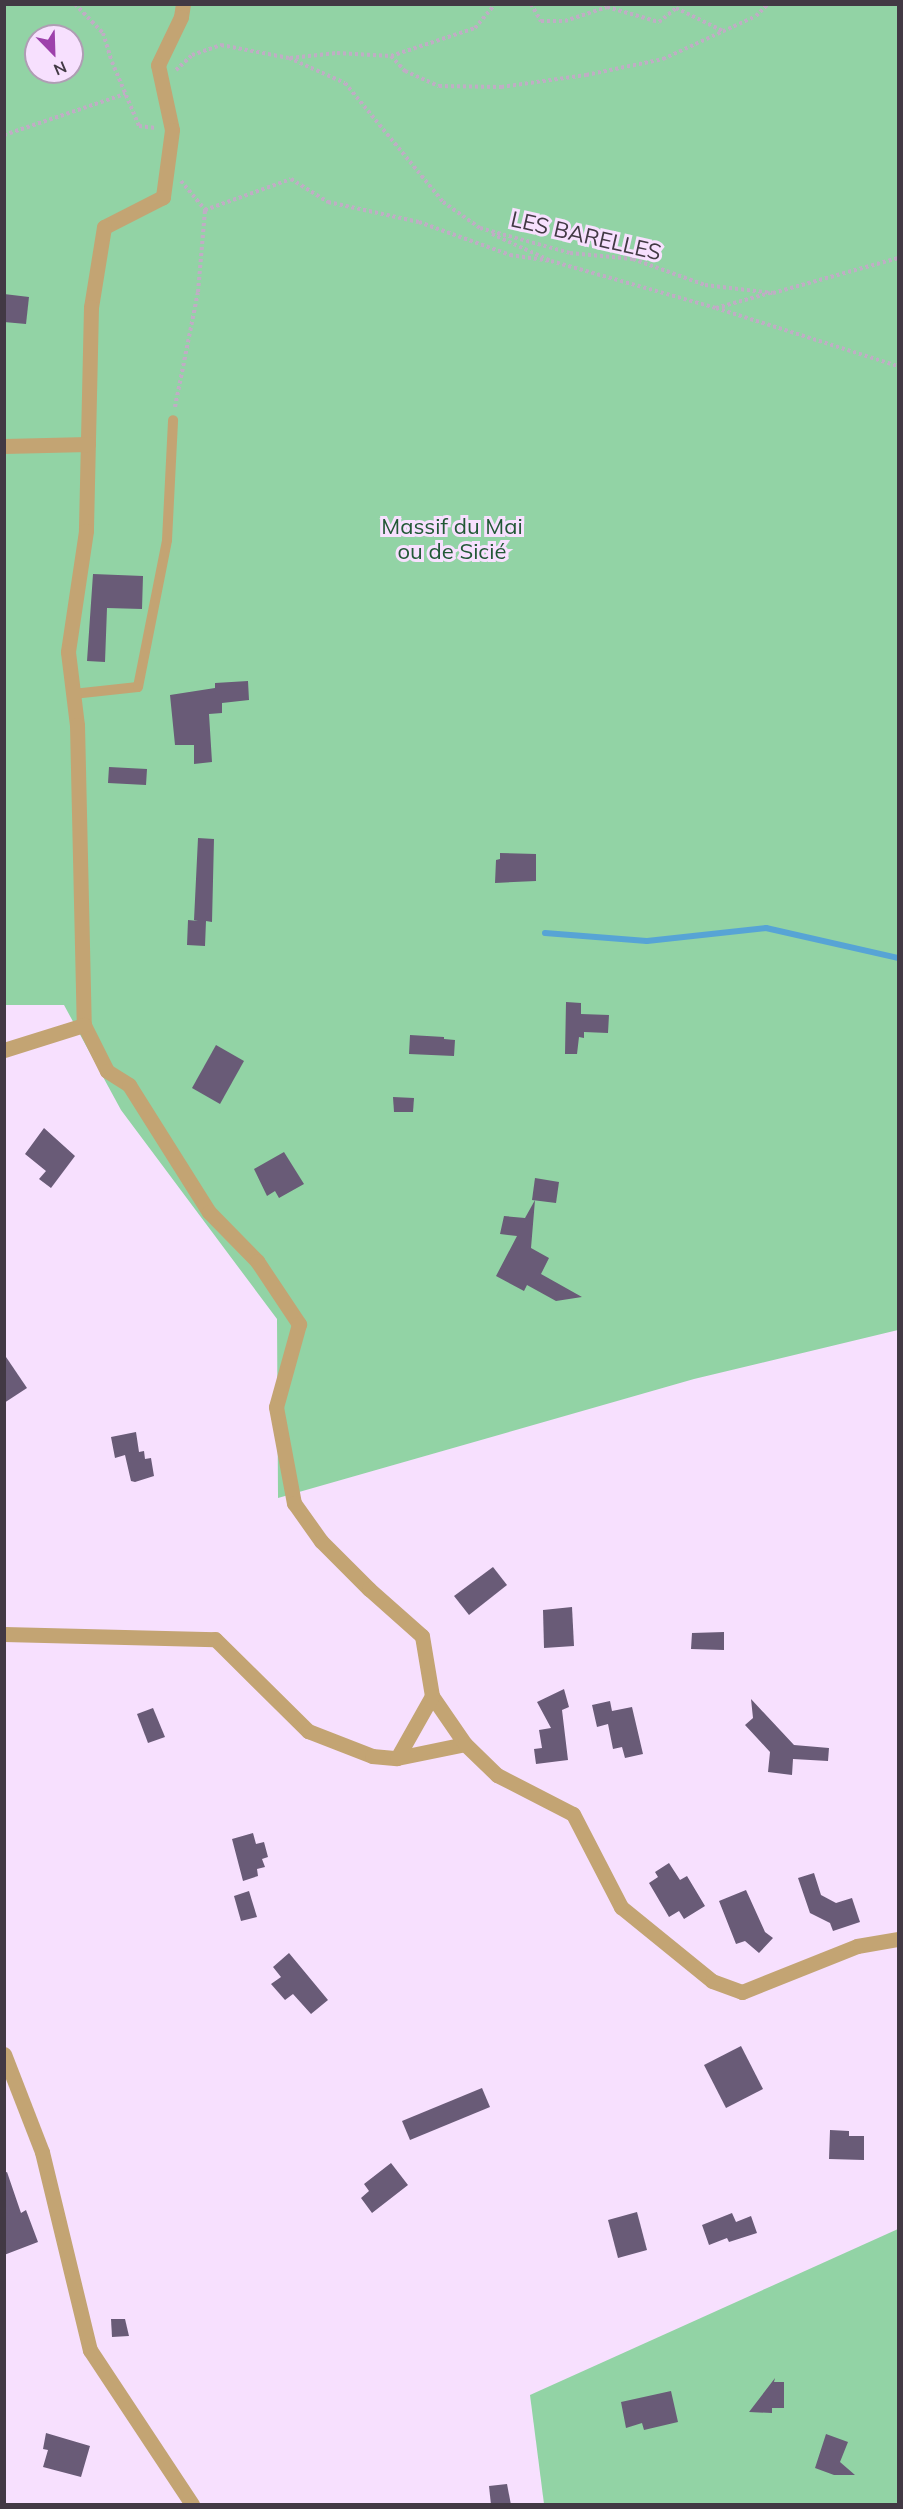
<!DOCTYPE html>
<meta charset="utf-8">
<style>
body{margin:0}
#map{position:relative;width:903px;height:2509px;overflow:hidden;background:#f7e0fe;font-family:Mulish,sans-serif}
div>[style]{position:absolute}
[style*='--x']{left:calc(var(--x)*1px);top:calc(var(--y)*1px);width:calc(var(--w)*1px);rotate:calc(var(--a)*1deg)}
.green>*{inset:0;background:#92d3a5}
.stream>*{height:6px;margin:-3px;padding:0 3px;transform-origin:3px;border-radius:3px;background:#57a4d5}
.building>*{inset:0;background:#695b77}
.path>*{height:4px;margin-top:-2px;transform-origin:0;background:repeating-linear-gradient(90deg,#c0adc5 0 3px,transparent 0 6px)}
.lane>*{height:10px;margin:-5px;padding:0 5px;transform-origin:5px;border-radius:5px;background:#c3a473}
.street>*{height:15px;margin:-7.5px;padding:0 7.5px;transform-origin:7.5px;border-radius:7.5px;background:#c3a473}
span{translate:-50% -50%;white-space:nowrap;text-align:center;line-height:1.15;-webkit-text-stroke:6px #f7e0fe;paint-order:stroke}
.street-label{font-size:22px;color:#423944}
.park-label{font-size:22px;color:#225836}
.frame{position:absolute;inset:0;border:6px solid #423944;pointer-events:none}
.north{position:absolute;left:24px;top:24px;width:60px;height:60px;box-sizing:border-box;background:#f7e0fe;border:2px solid #af9db4;border-radius:50%;rotate:157deg;font-size:16px;font-weight:700;line-height:24px;text-align:center;color:#423944}
.north::after{content:'';display:block;margin:auto;width:21px;height:27px;background:#9d41ab;clip-path:polygon(50% 0,100% 100%,50% 72%,0 100%)}
</style>
<div id="map">
<div class="green">
<div style="clip-path:polygon(evenodd,4px 5px,898px 5px,898px 1330px,694px 1379px,278px 1498px,277px 1319px,121px 1110px,64px 1005px,5px 1005px,4px 5px,36px 36px,72px 36px,72px 72px,36px 72px,36px 36px)"></div>
<div style="clip-path:polygon(898px 2229px,898px 2504px,544px 2504px,530px 2395px)"></div>
</div>
<div class="stream">
<div style="--x:545;--y:933;--w:102;--a:4.5"></div>
<div style="--x:647;--y:941;--w:120;--a:-6.2"></div>
<div style="--x:766;--y:928;--w:135;--a:12.8"></div>
</div>
<div class="building">
<div style="clip-path:polygon(4px 294px,29px 297px,26px 324px,4px 322px)"></div>
<div style="clip-path:polygon(93px 574px,143px 576px,142px 609px,107px 608px,105px 662px,87px 661px)"></div>
<div style="clip-path:polygon(248px 681px,249px 700px,222px 703px,222px 713px,209px 714px,212px 762px,194px 764px,194px 745px,175px 745px,170px 695px,215px 688px,215px 683px)"></div>
<div style="clip-path:polygon(109px 767px,147px 769px,146px 785px,108px 783px)"></div>
<div style="clip-path:polygon(198px 838px,214px 839px,212px 922px,206px 921px,205px 946px,187px 945px,188px 920px,198px 921px,194px 920px)"></div>
<div style="clip-path:polygon(500px 853px,536px 854px,536px 881px,495px 883px,496px 860px,500px 859px)"></div>
<div style="clip-path:polygon(566px 1002px,581px 1003px,581px 1014px,609px 1015px,608px 1033px,584px 1032px,584px 1038px,579px 1037px,577px 1054px,565px 1054px)"></div>
<div style="clip-path:polygon(410px 1035px,444px 1037px,444px 1039px,455px 1040px,454px 1056px,409px 1054px)"></div>
<div style="clip-path:polygon(216px 1045px,244px 1061px,220px 1104px,192px 1088px)"></div>
<div style="clip-path:polygon(393px 1097px,414px 1098px,413px 1112px,394px 1112px)"></div>
<div style="clip-path:polygon(44px 1128px,75px 1156px,51px 1188px,39px 1179px,46px 1171px,25px 1154px)"></div>
<div style="clip-path:polygon(284px 1152px,304px 1184px,279px 1198px,275px 1191px,267px 1196px,254px 1169px)"></div>
<div style="clip-path:polygon(535px 1178px,559px 1182px,556px 1203px,532px 1200px)"></div>
<div style="clip-path:polygon(535px 1200px,531px 1248px,549px 1258px,541px 1274px,582px 1297px,556px 1301px,527px 1285px,524px 1291px,496px 1276px,517px 1236px,500px 1234px,504px 1216px,525px 1218px)"></div>
<div style="clip-path:polygon(4px 1354px,27px 1388px,4px 1403px)"></div>
<div style="clip-path:polygon(136px 1432px,139px 1452px,144px 1451px,145px 1459px,151px 1458px,154px 1476px,135px 1482px,131px 1481px,125px 1455px,115px 1458px,111px 1437px)"></div>
<div style="clip-path:polygon(493px 1567px,507px 1585px,469px 1615px,454px 1596px)"></div>
<div style="clip-path:polygon(572px 1607px,574px 1646px,544px 1648px,543px 1610px)"></div>
<div style="clip-path:polygon(724px 1632px,724px 1650px,691px 1649px,692px 1633px)"></div>
<div style="clip-path:polygon(564px 1689px,569px 1707px,562px 1710px,568px 1760px,536px 1764px,534px 1749px,542px 1748px,539px 1730px,551px 1728px,537px 1702px)"></div>
<div style="clip-path:polygon(751px 1699px,794px 1745px,829px 1748px,828px 1761px,793px 1759px,792px 1775px,768px 1772px,770px 1752px,745px 1725px,753px 1718px)"></div>
<div style="clip-path:polygon(610px 1701px,612px 1711px,632px 1707px,643px 1754px,625px 1758px,622px 1747px,613px 1749px,608px 1724px,597px 1727px,592px 1705px)"></div>
<div style="clip-path:polygon(153px 1708px,165px 1737px,148px 1743px,137px 1714px)"></div>
<div style="clip-path:polygon(253px 1833px,256px 1844px,264px 1842px,268px 1857px,262px 1859px,265px 1867px,257px 1869px,258px 1876px,243px 1881px,232px 1839px)"></div>
<div style="clip-path:polygon(669px 1863px,680px 1880px,687px 1876px,705px 1906px,684px 1919px,679px 1911px,669px 1917px,649px 1883px,658px 1877px,655px 1872px)"></div>
<div style="clip-path:polygon(814px 1873px,821px 1895px,836px 1903px,852px 1898px,860px 1922px,833px 1931px,830px 1923px,810px 1913px,798px 1878px)"></div>
<div style="clip-path:polygon(746px 1890px,765px 1932px,773px 1938px,759px 1953px,745px 1941px,736px 1944px,719px 1901px)"></div>
<div style="clip-path:polygon(249px 1891px,257px 1917px,241px 1921px,234px 1896px)"></div>
<div style="clip-path:polygon(289px 1953px,328px 2000px,311px 2014px,293px 1994px,285px 2000px,271px 1984px,281px 1977px,273px 1967px)"></div>
<div style="clip-path:polygon(741px 2046px,763px 2089px,726px 2108px,704px 2065px)"></div>
<div style="clip-path:polygon(482px 2088px,490px 2107px,410px 2140px,402px 2121px)"></div>
<div style="clip-path:polygon(830px 2130px,849px 2131px,849px 2136px,864px 2136px,864px 2160px,829px 2159px)"></div>
<div style="clip-path:polygon(391px 2163px,408px 2185px,372px 2213px,361px 2198px,369px 2191px,364px 2184px)"></div>
<div style="clip-path:polygon(7px 2172px,21px 2213px,26px 2210px,38px 2242px,4px 2255px,4px 2173px)"></div>
<div style="clip-path:polygon(637px 2212px,647px 2250px,618px 2258px,608px 2220px)"></div>
<div style="clip-path:polygon(732px 2213px,736px 2222px,751px 2216px,757px 2233px,729px 2242px,727px 2238px,709px 2245px,702px 2225px)"></div>
<div style="clip-path:polygon(111px 2319px,125px 2319px,129px 2336px,112px 2337px)"></div>
<div style="clip-path:polygon(775px 2378px,774px 2382px,784px 2382px,784px 2408px,772px 2408px,772px 2413px,749px 2412px)"></div>
<div style="clip-path:polygon(671px 2391px,678px 2422px,644px 2430px,642px 2423px,626px 2428px,621px 2402px)"></div>
<div style="clip-path:polygon(46px 2433px,90px 2446px,81px 2477px,43px 2467px,48px 2450px,43px 2449px)"></div>
<div style="clip-path:polygon(826px 2434px,848px 2442px,840px 2462px,855px 2475px,834px 2475px,815px 2468px)"></div>
<div style="clip-path:polygon(507px 2484px,511px 2505px,491px 2505px,489px 2486px)"></div>
</div>
<div class="path">
<div style="--x:75;--y:4;--w:40;--a:46"></div>
<div style="--x:103;--y:33;--w:30;--a:73"></div>
<div style="--x:112;--y:62;--w:69;--a:67.1"></div>
<div style="--x:139;--y:126;--w:17;--a:7"></div>
<div style="--x:531;--y:4;--w:20;--a:60"></div>
<div style="--x:541;--y:21;--w:24;--a:0"></div>
<div style="--x:565;--y:21;--w:44;--a:-18.4"></div>
<div style="--x:607;--y:7;--w:54;--a:16.1"></div>
<div style="--x:659;--y:22;--w:22;--a:-39"></div>
<div style="--x:676;--y:8;--w:52;--a:26.1"></div>
<div style="--x:391;--y:56;--w:21;--a:47"></div>
<div style="--x:405;--y:71;--w:37;--a:24"></div>
<div style="--x:439;--y:86;--w:62;--a:0.9"></div>
<div style="--x:501;--y:87;--w:86;--a:-8"></div>
<div style="--x:586;--y:75;--w:79;--a:-11.7"></div>
<div style="--x:663;--y:59;--w:102;--a:-24.8"></div>
<div style="--x:756;--y:16;--w:17;--a:-45"></div>
<div style="--x:290;--y:58;--w:47;--a:-6.1"></div>
<div style="--x:337;--y:53;--w:54;--a:3.2"></div>
<div style="--x:391;--y:56;--w:89;--a:-18.4"></div>
<div style="--x:475;--y:28;--w:31;--a:-50"></div>
<div style="--x:176;--y:70;--w:22;--a:-43"></div>
<div style="--x:192;--y:55;--w:31;--a:-19"></div>
<div style="--x:221;--y:45;--w:69;--a:10.8"></div>
<div style="--x:289;--y:58;--w:61;--a:24.1"></div>
<div style="--x:345;--y:83;--w:154;--a:50.5"></div>
<div style="--x:443;--y:202;--w:45;--a:35.1"></div>
<div style="--x:480;--y:228;--w:93;--a:15.5"></div>
<div style="--x:570;--y:253;--w:63;--a:5.4"></div>
<div style="--x:633;--y:259;--w:77;--a:19.9"></div>
<div style="--x:705;--y:285;--w:68;--a:6.7"></div>
<div style="--x:773;--y:293;--w:130;--a:-15.6"></div>
<div style="--x:4;--y:135;--w:128;--a:-18.7"></div>
<div style="--x:181;--y:181;--w:38;--a:50"></div>
<div style="--x:205;--y:210;--w:91;--a:-19.8"></div>
<div style="--x:291;--y:179;--w:44;--a:31.9"></div>
<div style="--x:328;--y:202;--w:93;--a:12.4"></div>
<div style="--x:419;--y:222;--w:97;--a:19.9"></div>
<div style="--x:510;--y:255;--w:41;--a:8.3"></div>
<div style="--x:492;--y:234;--w:65;--a:24.6"></div>
<div style="--x:551;--y:261;--w:172;--a:15.9"></div>
<div style="--x:716;--y:308;--w:56;--a:-15.5"></div>
<div style="--x:716;--y:308;--w:191;--a:17.7"></div>
<div style="--x:175;--y:407;--w:117;--a:-78.7"></div>
<div style="--x:198;--y:292;--w:82;--a:-85.1"></div>
</div>
<div class="lane">
<div style="--x:73;--y:694;--w:65;--a:-6.1"></div>
<div style="--x:138;--y:687;--w:150;--a:-78.8"></div>
<div style="--x:167;--y:540;--w:120;--a:-87.1"></div>
</div>
<div class="street">
<div style="--x:183;--y:4;--w:13;--a:99"></div>
<div style="--x:181;--y:17;--w:53;--a:115.6"></div>
<div style="--x:158;--y:65;--w:66;--a:77.8"></div>
<div style="--x:172;--y:130;--w:68;--a:97.7"></div>
<div style="--x:163;--y:197;--w:66;--a:153"></div>
<div style="--x:104;--y:227;--w:81;--a:99.2"></div>
<div style="--x:91;--y:307;--w:224;--a:91.3"></div>
<div style="--x:86;--y:531;--w:122;--a:98.5"></div>
<div style="--x:68;--y:652;--w:74;--a:83"></div>
<div style="--x:77;--y:725;--w:300;--a:88.7"></div>
<div style="--x:84;--y:1025;--w:51;--a:63.4"></div>
<div style="--x:107;--y:1071;--w:26;--a:32"></div>
<div style="--x:129;--y:1085;--w:150;--a:57.8"></div>
<div style="--x:209;--y:1212;--w:69;--a:45.6"></div>
<div style="--x:257;--y:1261;--w:76;--a:56.3"></div>
<div style="--x:299;--y:1324;--w:86;--a:105.5"></div>
<div style="--x:276;--y:1407;--w:98;--a:79.4"></div>
<div style="--x:294;--y:1503;--w:47;--a:54.6"></div>
<div style="--x:321;--y:1541;--w:68;--a:45"></div>
<div style="--x:369;--y:1589;--w:71;--a:41.6"></div>
<div style="--x:422;--y:1636;--w:61;--a:80.5"></div>
<div style="--x:4;--y:446;--w:84;--a:-1.4"></div>
<div style="--x:4;--y:1050;--w:84;--a:-17.4"></div>
<div style="--x:4;--y:1634;--w:211;--a:1.4"></div>
<div style="--x:215;--y:1639;--w:131;--a:44.7"></div>
<div style="--x:308;--y:1731;--w:69;--a:21.3"></div>
<div style="--x:372;--y:1756;--w:25;--a:5"></div>
<div style="--x:397;--y:1758;--w:69;--a:-11.6"></div>
<div style="--x:465;--y:1744;--w:58;--a:-124.5"></div>
<div style="--x:432;--y:1696;--w:71;--a:119.4"></div>
<div style="--x:465;--y:1744;--w:45;--a:44.1"></div>
<div style="--x:497;--y:1775;--w:85;--a:27.2"></div>
<div style="--x:573;--y:1814;--w:105;--a:62.7"></div>
<div style="--x:621;--y:1907;--w:117;--a:39.1"></div>
<div style="--x:712;--y:1981;--w:32;--a:20"></div>
<div style="--x:742;--y:1992;--w:124;--a:-21.8"></div>
<div style="--x:857;--y:1946;--w:42;--a:-9.7"></div>
<div style="--x:4;--y:2054;--w:105;--a:68.8"></div>
<div style="--x:42;--y:2152;--w:204;--a:76.4"></div>
<div style="--x:90;--y:2350;--w:185;--a:56.5"></div>
</div>
<div class="street-label">
<span style="left:586px;top:236px;rotate:13deg">LES BARELLES</span>
</div>
<div class="park-label">
<span style="left:452px;top:539px">Massif du Mai<br>ou de Sicié</span>
</div>
<div class="frame"></div>
<div class="north">N</div>
</div>
